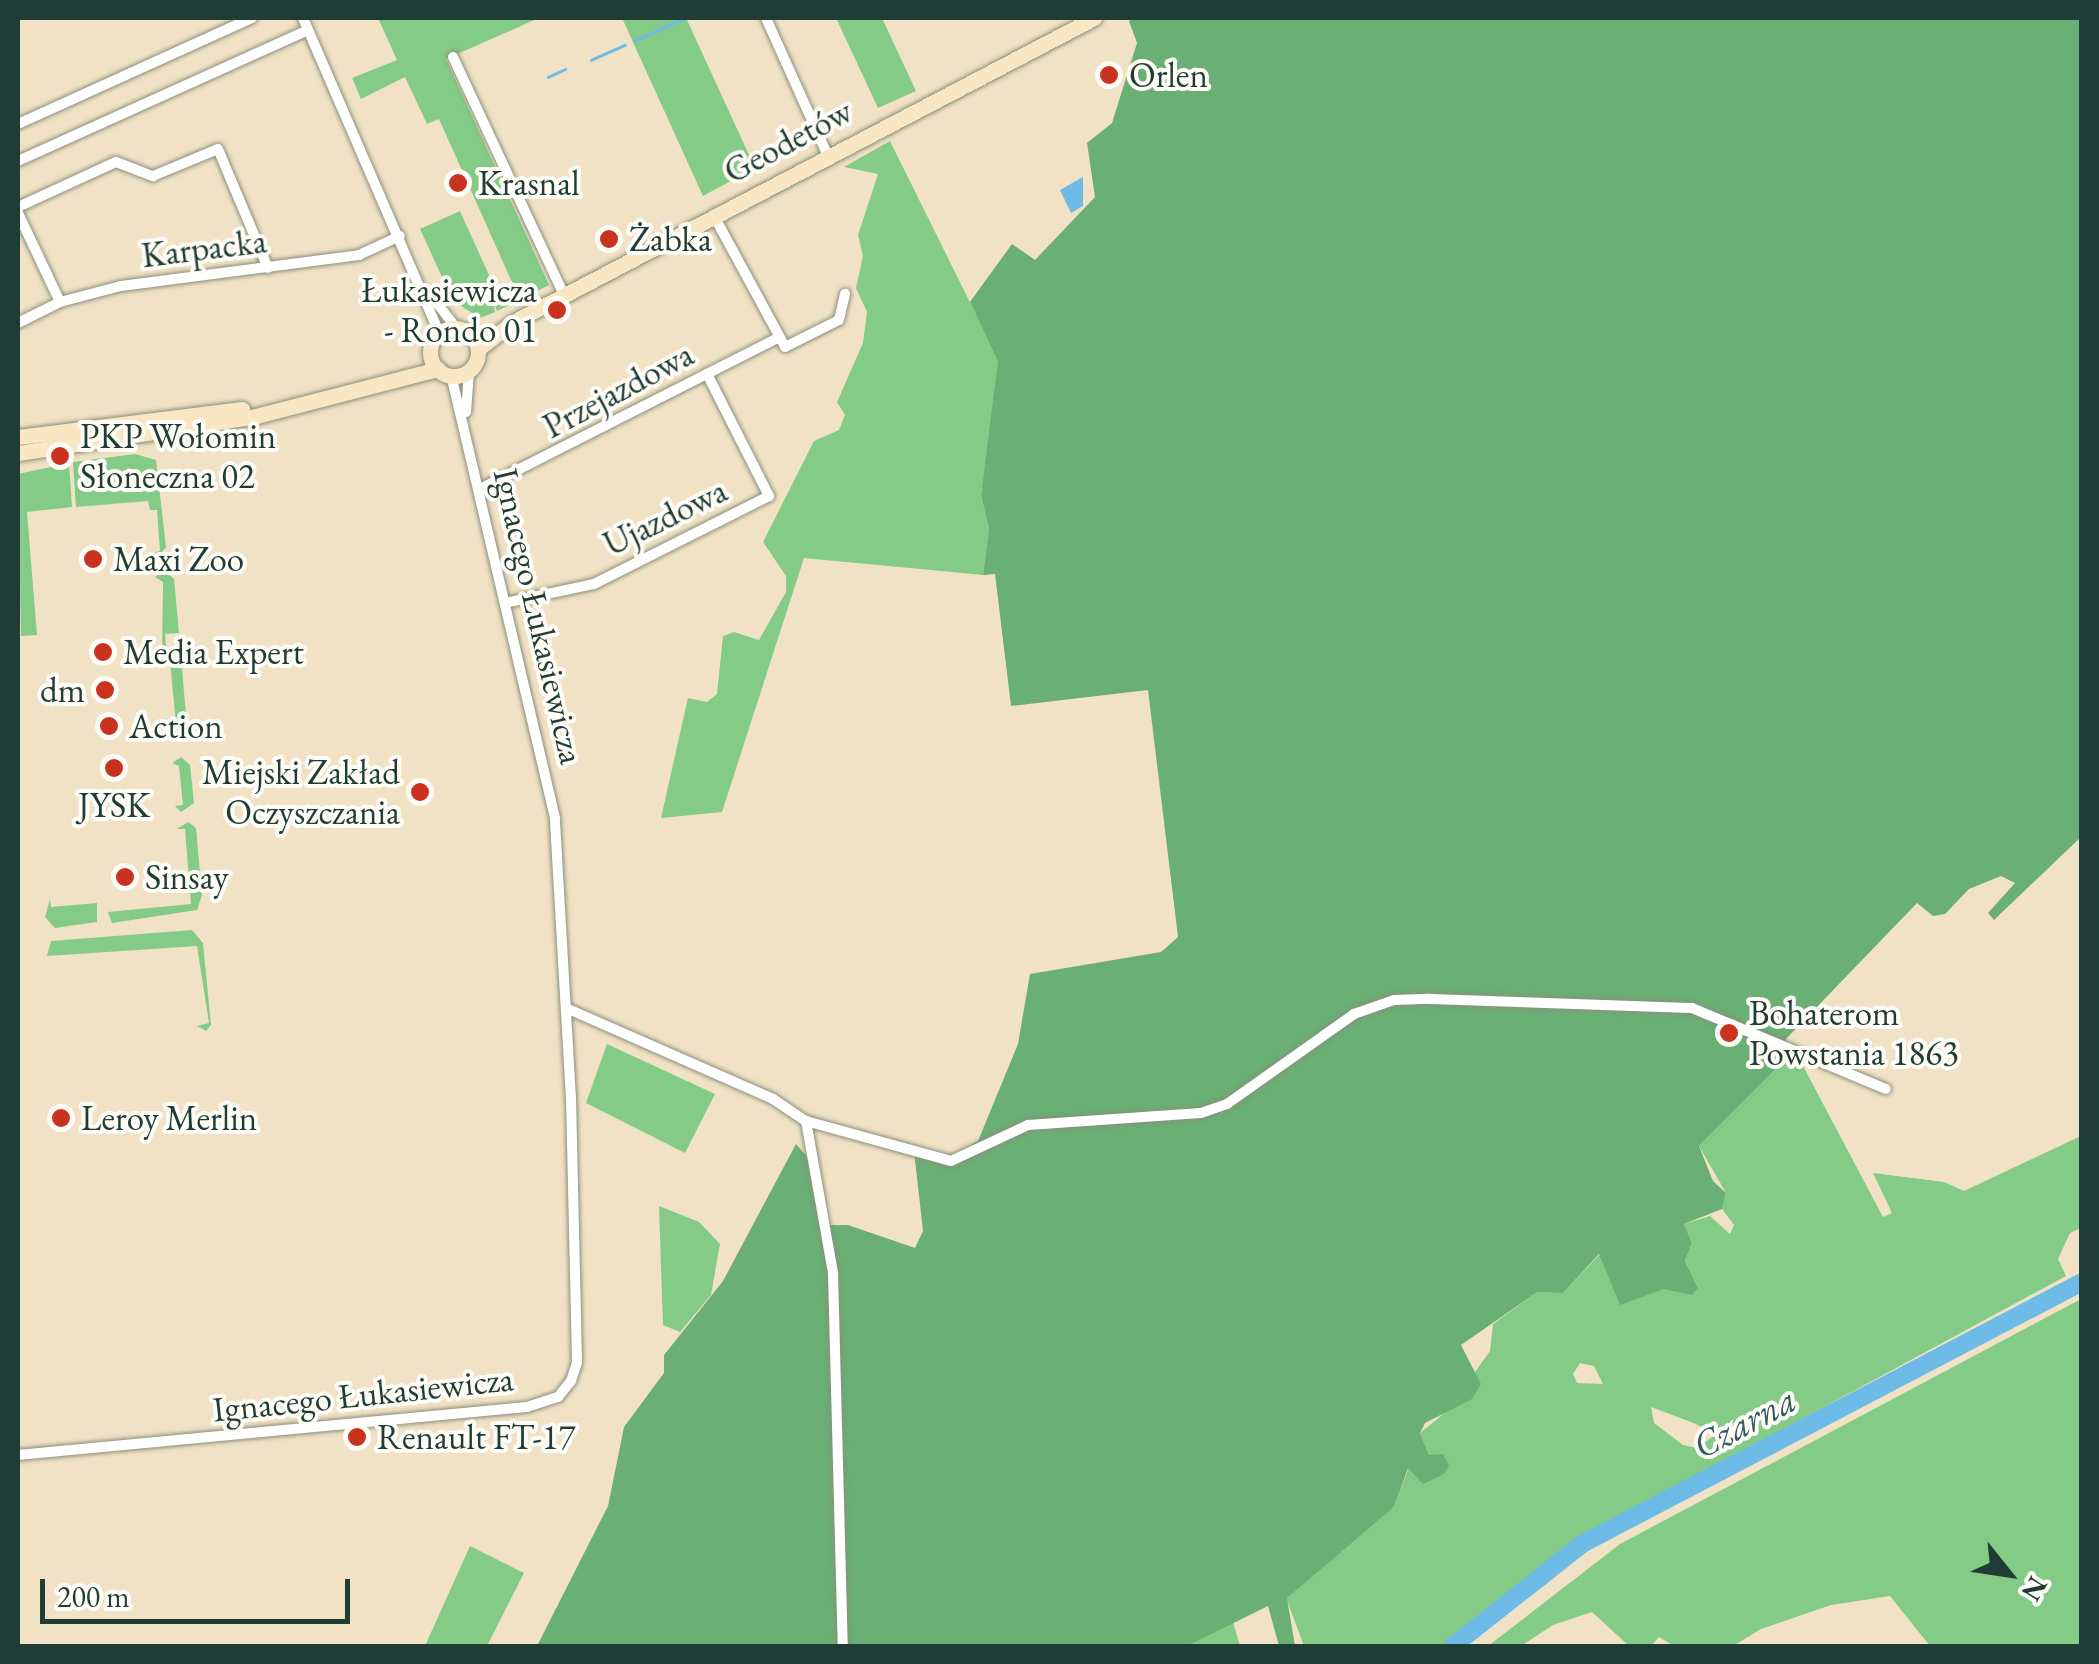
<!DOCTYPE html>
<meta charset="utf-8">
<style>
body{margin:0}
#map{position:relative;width:2099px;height:1664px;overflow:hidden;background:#f2e2c5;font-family:"EB Garamond",serif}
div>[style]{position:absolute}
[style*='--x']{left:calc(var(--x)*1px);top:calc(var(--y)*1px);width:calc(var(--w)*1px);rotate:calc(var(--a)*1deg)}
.green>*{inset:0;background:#83cb87}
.forest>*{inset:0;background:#6aaf74}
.water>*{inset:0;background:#6ebbe8}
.stream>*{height:2.5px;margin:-1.25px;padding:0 1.25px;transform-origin:1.25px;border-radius:1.25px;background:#6ebbe8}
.river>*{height:18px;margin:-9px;padding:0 9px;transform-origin:9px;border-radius:9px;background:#6ebbe8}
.roads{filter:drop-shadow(0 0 2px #88907c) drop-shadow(0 0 2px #88907c)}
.street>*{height:10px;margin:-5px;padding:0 5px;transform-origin:5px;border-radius:5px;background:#fff}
.secondary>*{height:15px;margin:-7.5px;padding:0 7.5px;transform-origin:7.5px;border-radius:7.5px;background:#f9e7c3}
.secondary>.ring{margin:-7.5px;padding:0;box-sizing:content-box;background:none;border:15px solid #f9e7c3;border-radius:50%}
.dots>*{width:28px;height:28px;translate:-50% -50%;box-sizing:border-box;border:5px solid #fdfcf7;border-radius:50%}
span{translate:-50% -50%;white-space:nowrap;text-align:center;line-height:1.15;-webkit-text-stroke:8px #fdfcf7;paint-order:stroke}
.poi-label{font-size:35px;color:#1f3d34}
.left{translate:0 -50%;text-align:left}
.right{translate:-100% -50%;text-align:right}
.street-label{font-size:35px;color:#1f3d34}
.water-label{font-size:38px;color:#335c61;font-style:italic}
.frame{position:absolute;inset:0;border:20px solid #1f3d34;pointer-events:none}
.north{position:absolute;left:1959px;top:1524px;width:100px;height:100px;-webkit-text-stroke:8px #fdfcf7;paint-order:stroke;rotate:120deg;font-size:28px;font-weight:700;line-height:40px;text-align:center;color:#1f3d34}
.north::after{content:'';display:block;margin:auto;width:35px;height:45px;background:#1f3d34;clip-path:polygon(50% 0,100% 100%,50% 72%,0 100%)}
.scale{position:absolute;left:40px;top:1579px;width:310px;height:45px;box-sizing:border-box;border:5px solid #1f3d34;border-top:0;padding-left:12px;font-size:30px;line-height:35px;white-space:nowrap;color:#1f3d34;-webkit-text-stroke:8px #fdfcf7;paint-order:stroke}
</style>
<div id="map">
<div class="green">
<div style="clip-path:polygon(378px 18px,539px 18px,446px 59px,549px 285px,520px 300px,439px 119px,427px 124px,405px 77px,361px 99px,352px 78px,397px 60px)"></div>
<div style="clip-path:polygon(622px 18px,692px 18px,687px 20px,755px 168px,703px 196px)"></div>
<div style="clip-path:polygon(836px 18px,882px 18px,916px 91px,878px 108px)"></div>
<div style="clip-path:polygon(890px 141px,999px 361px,981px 495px,989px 529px,983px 575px,804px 558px,722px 812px,661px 818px,688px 698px,707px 702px,717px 694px,723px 636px,734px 632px,759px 640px,786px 592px,786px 576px,763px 542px,814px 441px,839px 430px,845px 415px,837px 402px,863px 343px,867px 312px,856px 288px,863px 256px,858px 235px,878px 174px,844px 167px)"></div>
<div style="clip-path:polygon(460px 211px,498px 295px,510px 305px,497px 311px,493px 299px,495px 312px,480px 318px,453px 301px,420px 229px)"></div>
<div style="clip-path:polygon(135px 454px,156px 460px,166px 547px,159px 556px,153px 553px,160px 551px,157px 510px,150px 510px,148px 501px,76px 507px,73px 462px)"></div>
<div style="clip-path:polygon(69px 463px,72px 507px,27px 512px,37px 635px,21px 636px,18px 474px)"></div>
<div style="clip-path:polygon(164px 570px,174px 579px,179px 633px,165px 634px,167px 656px,181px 656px,187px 728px,178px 738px,169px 731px,176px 724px,170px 661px,162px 661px,163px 582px,155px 577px)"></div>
<div style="clip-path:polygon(181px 757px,190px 765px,194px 803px,181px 812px,175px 806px,183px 805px,179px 766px,172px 763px)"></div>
<div style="clip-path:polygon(188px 822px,196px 828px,202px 895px,197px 910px,112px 923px,108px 912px,191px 904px,185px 829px,177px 829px)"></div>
<div style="clip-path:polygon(50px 899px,51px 907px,97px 903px,97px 922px,55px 928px,45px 917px)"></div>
<div style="clip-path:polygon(192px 930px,203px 943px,211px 1025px,206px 1031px,197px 1026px,209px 1023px,197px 946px,47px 956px,51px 941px)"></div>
<div style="clip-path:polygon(607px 1044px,715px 1094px,685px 1153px,586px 1103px)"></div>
<div style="clip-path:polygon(evenodd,1790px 1055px,1802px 1064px,1883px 1217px,1892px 1213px,1873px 1173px,1944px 1182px,1964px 1191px,2081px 1136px,2081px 1228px,2070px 1233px,2058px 1259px,2066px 1276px,1636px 1509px,1543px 1565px,1448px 1646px,1304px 1646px,1286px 1598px,1394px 1507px,1409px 1467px,1420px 1473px,1429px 1455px,1420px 1433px,1480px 1384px,1475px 1372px,1490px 1351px,1493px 1324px,1537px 1292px,1563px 1293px,1600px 1254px,1664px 1288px,1698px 1288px,1685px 1261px,1692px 1243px,1684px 1224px,1710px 1216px,1730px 1234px,1734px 1225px,1722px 1209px,1726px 1193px,1699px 1146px,1790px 1055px,1580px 1363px,1594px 1366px,1603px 1384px,1577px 1383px,1573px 1374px,1580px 1363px,1790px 1055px,1651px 1407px,1696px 1424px,1715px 1435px,1697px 1448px,1683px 1445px,1654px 1423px,1651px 1407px)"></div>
<div style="clip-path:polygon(659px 1206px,699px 1222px,720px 1244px,711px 1295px,680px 1332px,663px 1325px)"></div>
<div style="clip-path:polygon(2081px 1299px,2081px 1646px,1930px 1646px,1890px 1596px,1831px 1605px,1761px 1629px,1733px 1646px,1674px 1646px,1659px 1637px,1651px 1646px,1629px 1646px,1592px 1612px,1553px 1625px,1521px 1646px,1488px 1646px,1620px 1544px)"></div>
<div style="clip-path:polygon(470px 1546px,524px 1573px,487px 1646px,425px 1646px)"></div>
<div style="clip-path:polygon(1233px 1622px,1240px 1646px,1187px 1646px)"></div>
</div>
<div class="forest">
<div style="clip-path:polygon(1135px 18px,2081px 18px,2081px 837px,1994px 920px,1988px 913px,2015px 883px,2001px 876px,1969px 889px,1945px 914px,1933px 916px,1917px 903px,1786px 1039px,1790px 1055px,1699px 1146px,1713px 1181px,1726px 1193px,1722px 1209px,1684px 1224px,1692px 1243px,1685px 1261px,1698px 1288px,1692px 1295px,1664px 1289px,1620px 1305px,1599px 1254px,1563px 1293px,1537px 1292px,1461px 1345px,1481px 1384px,1472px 1399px,1425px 1423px,1420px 1433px,1429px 1455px,1443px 1454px,1449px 1465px,1444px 1474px,1423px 1484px,1408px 1468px,1394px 1507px,1287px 1598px,1295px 1646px,1279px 1646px,1268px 1606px,1187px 1646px,537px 1646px,608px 1506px,624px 1427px,664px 1373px,664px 1355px,723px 1281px,796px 1144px,811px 1161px,820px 1225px,848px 1225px,915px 1248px,923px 1231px,914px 1151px,955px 1156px,978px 1141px,1018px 1044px,1030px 974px,1161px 952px,1178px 937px,1148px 690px,1011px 706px,995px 574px,983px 575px,989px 529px,981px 495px,998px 361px,970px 302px,1012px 244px,1035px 260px,1095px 197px,1087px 143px,1112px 123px,1137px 43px,1129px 21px)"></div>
</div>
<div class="water">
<div style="clip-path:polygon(1083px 177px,1083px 206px,1071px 213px,1060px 190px)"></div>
</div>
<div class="stream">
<div style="--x:634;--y:41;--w:55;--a:-24.7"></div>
<div style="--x:591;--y:60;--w:37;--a:-24"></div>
<div style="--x:548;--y:77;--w:19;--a:-25"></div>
</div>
<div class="river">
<div style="--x:1453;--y:1646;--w:164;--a:-38.3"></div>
<div style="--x:1582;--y:1544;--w:564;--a:-27.65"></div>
</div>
<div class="roads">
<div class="street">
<div style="--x:303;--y:18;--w:344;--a:66.6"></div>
<div style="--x:766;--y:18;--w:149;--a:65.8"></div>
<div style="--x:453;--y:57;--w:263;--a:65"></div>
<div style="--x:18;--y:124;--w:257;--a:-24.4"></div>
<div style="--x:18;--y:161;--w:318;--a:-24.3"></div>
<div style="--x:18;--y:207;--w:108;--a:-24.7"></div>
<div style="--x:116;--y:162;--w:40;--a:21"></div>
<div style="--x:153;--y:176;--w:70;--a:-22.6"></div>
<div style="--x:218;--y:149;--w:129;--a:67.2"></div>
<div style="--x:18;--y:213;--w:98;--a:64.7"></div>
<div style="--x:714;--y:216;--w:149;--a:61.5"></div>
<div style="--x:785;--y:347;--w:60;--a:-26.6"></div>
<div style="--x:839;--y:320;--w:27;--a:-77"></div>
<div style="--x:429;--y:293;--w:46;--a:52.1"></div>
<div style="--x:18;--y:323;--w:47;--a:-26.6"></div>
<div style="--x:60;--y:302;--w:63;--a:-14.7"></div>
<div style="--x:121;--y:286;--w:240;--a:-7.4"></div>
<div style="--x:359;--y:255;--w:45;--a:-24.9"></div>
<div style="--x:466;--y:412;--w:41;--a:-85.8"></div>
<div style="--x:482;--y:488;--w:333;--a:-26.9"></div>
<div style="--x:509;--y:602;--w:87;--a:-12"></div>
<div style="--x:594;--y:584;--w:196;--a:-26.7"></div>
<div style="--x:769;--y:496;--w:137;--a:-116.9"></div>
<div style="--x:566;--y:1008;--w:226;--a:23.7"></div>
<div style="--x:773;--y:1099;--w:40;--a:34"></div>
<div style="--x:806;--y:1121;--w:154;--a:79.9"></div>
<div style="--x:833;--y:1273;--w:373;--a:88.5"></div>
<div style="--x:806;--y:1121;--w:150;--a:15.4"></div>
<div style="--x:951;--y:1161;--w:85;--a:-25.1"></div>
<div style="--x:1028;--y:1125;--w:173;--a:-4"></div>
<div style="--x:1201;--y:1113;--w:28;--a:-19"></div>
<div style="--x:1227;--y:1104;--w:156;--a:-35.3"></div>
<div style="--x:1354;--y:1014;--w:42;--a:-19.3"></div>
<div style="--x:1394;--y:1000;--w:35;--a:-2"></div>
<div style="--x:1429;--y:999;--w:263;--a:2"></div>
<div style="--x:1692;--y:1008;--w:210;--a:22.7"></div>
<div style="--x:18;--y:1455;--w:511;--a:-5.39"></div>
<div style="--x:527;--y:1407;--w:33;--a:-18"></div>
<div style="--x:558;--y:1397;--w:21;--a:-51"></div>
<div style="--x:571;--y:1381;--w:20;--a:-72"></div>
<div style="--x:577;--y:1362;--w:263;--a:-91.3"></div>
<div style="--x:571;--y:1099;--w:281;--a:-93.3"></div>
<div style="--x:555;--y:818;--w:454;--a:-103.2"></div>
</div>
<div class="secondary">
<div class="ring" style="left:430px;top:328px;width:33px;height:33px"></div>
<div style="--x:478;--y:349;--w:44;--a:-37.6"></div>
<div style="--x:513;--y:322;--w:656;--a:-27.62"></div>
<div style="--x:18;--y:437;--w:226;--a:-7.1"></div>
<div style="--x:18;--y:453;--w:241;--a:-8.8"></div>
<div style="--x:256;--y:416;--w:188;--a:-14.5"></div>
</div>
</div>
<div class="dots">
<div style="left:1109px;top:75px;background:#c8321e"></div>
<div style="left:458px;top:183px;background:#c8321e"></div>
<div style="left:609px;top:239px;background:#c8321e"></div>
<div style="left:557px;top:310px;background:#c8321e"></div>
<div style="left:60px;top:456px;background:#c8321e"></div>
<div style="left:93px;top:559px;background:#c8321e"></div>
<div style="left:103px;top:652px;background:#c8321e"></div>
<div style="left:105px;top:690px;background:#c8321e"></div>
<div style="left:109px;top:726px;background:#c8321e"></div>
<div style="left:114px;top:768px;background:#c8321e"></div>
<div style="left:420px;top:792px;background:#c8321e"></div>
<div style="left:125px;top:877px;background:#c8321e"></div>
<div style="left:1729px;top:1033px;background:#c8321e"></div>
<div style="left:61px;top:1118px;background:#c8321e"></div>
<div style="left:357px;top:1437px;background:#c8321e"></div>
</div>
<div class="poi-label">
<span class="left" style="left:1129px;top:75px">Orlen</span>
<span class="left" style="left:478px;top:183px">Krasnal</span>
<span class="left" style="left:629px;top:239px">Żabka</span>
<span class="right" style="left:537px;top:310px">Łukasiewicza<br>- Rondo 01</span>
<span class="left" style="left:80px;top:456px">PKP Wołomin<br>Słoneczna 02</span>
<span class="left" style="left:113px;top:559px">Maxi Zoo</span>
<span class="left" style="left:123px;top:652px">Media Expert</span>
<span class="right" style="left:85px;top:690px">dm</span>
<span class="left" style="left:129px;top:726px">Action</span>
<span class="right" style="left:400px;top:792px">Miejski Zakład<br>Oczyszczania</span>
<span style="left:114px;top:805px">JYSK</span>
<span class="left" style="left:145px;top:877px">Sinsay</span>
<span class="left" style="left:1749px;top:1033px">Bohaterom<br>Powstania 1863</span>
<span class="left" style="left:81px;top:1118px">Leroy Merlin</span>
<span class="left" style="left:377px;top:1437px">Renault FT-17</span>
</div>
<div class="street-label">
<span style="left:788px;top:141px;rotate:-28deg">Geodetów</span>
<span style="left:204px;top:248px;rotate:-7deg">Karpacka</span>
<span style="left:618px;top:390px;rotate:-28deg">Przejazdowa</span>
<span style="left:665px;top:517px;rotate:-26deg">Ujazdowa</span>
<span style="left:539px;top:616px;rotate:77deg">Ignacego Łukasiewicza</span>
<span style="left:363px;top:1394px;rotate:-6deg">Ignacego Łukasiewicza</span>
</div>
<div class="water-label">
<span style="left:1744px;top:1422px;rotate:-28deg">Czarna</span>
</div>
<div class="frame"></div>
<div class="north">N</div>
<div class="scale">200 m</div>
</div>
